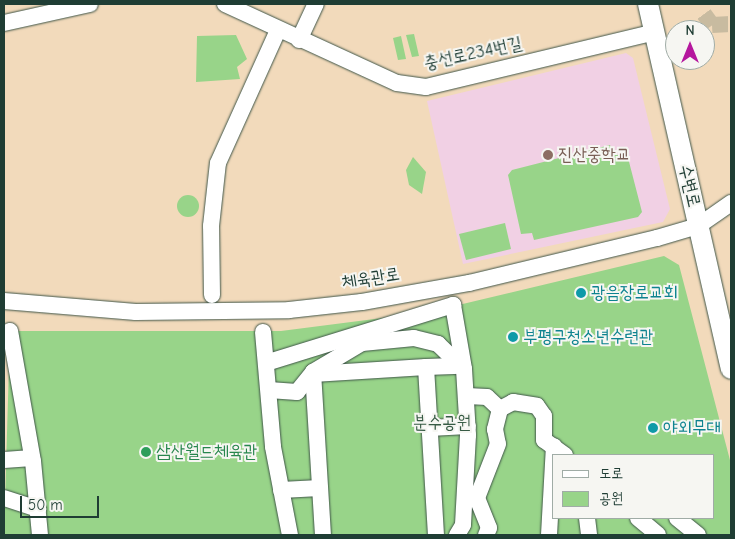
<!DOCTYPE html>
<meta charset="utf-8">
<style>
body{margin:0}
#map{position:relative;width:735px;height:539px;overflow:hidden;background:#f2dabb;font-family:"Comic Neue","Poor Story",sans-serif}
div>[style]{position:absolute}
[style*='--x']{left:calc(var(--x)*1px);top:calc(var(--y)*1px);width:calc(var(--w)*1px);rotate:calc(var(--a)*1deg)}
.built>*{inset:0;background:#f1d0e4}
.green>*{inset:0;background:#98d489}
.round{border-radius:50%}
.minor-tunnel>*{height:16px;margin-top:-8px;transform-origin:0;background:repeating-linear-gradient(90deg,#c8bba0 0 16px,transparent 0 24px)}
.roads{filter:drop-shadow(0 0 1px #3f5548) drop-shadow(0 0 1px #3f5548)}
.minor>*{height:16px;margin:-8px;padding:0 8px;transform-origin:8px;border-radius:8px;background:#fff}
.major>*{height:20px;margin:-10px;padding:0 10px;transform-origin:10px;border-radius:10px;background:#fff}
.dots>*{width:14px;height:14px;translate:-50% -50%;box-sizing:border-box;border:2px solid #f6f6f2;border-radius:50%}
span{translate:-50% -50%;white-space:nowrap;text-align:center;line-height:1.15;-webkit-text-stroke:4px #f6f6f2;paint-order:stroke}
.street-label{font-size:18px;color:#1f3d34}
.education-label{font-size:18px;color:#785e54}
.left{translate:0 -50%;text-align:left}
.culture-label{font-size:18px;color:#0d838f}
.park-label{font-size:18px;color:#375b45}
.leisure-label{font-size:18px;color:#27864d}
.frame{position:absolute;inset:0;border:5px solid #1f3d34;pointer-events:none}
.legend{position:absolute;left:552px;top:454px;width:162px;height:65px;box-sizing:border-box;background:#f6f6f2;border:1px solid #a0aca6;margin:0;padding:6px 9px;list-style:none;font-size:15px;color:#1f3d34}
.legend li{display:flex;align-items:center;gap:10px;height:25px}
.legend b{width:25px;border:1px solid #a0aca6}
.north{position:absolute;left:665px;top:20px;width:50px;height:50px;box-sizing:border-box;background:#f6f6f2;border:1px solid #a0aca6;border-radius:50%;rotate:0deg;font-size:14px;font-weight:700;line-height:20px;text-align:center;color:#1f3d34}
.north::after{content:'';display:block;margin:auto;width:18px;height:22px;background:#b5179e;clip-path:polygon(50% 0,100% 100%,50% 72%,0 100%)}
.scale{position:absolute;left:20px;top:496px;width:79px;height:22px;box-sizing:border-box;border:2px solid #1f3d34;border-top:0;padding-left:6px;font-size:15px;line-height:18px;white-space:nowrap;color:#1f3d34;-webkit-text-stroke:4px #f6f6f2;paint-order:stroke}
</style>
<div id="map">
<div class="built">
<div style="clip-path:polygon(626px 53px,633px 58px,670px 209px,663px 222px,463px 264px,427px 101px)"></div>
</div>
<div class="green">
<div style="clip-path:polygon(414px 34px,419px 56px,412px 57px,406px 35px)"></div>
<div style="clip-path:polygon(236px 35px,247px 59px,237px 67px,240px 79px,196px 82px,197px 36px)"></div>
<div style="clip-path:polygon(401px 36px,406px 59px,398px 60px,393px 38px)"></div>
<div style="clip-path:polygon(610px 145px,614px 155px,627px 154px,642px 212px,638px 217px,534px 240px,532px 233px,521px 234px,508px 175px,512px 170px)"></div>
<div style="clip-path:polygon(413px 157px,426px 172px,422px 194px,409px 185px,406px 170px)"></div>
<div class="round" style="left:177px;top:195px;width:22px;height:22px"></div>
<div style="clip-path:polygon(505px 223px,511px 249px,466px 260px,459px 234px)"></div>
<div style="clip-path:polygon(evenodd,664px 256px,679px 265px,731px 464px,731px 535px,4px 535px,10px 331px,281px 331px,429px 312px,664px 256px,554px 455px,714px 455px,714px 518px,554px 518px,554px 455px)"></div>
</div>
<div class="minor-tunnel">
<div style="--x:704;--y:14;--w:14;--a:54"></div>
<div style="--x:712;--y:25;--w:19;--a:-3"></div>
</div>
<div class="roads">
<div class="minor">
<div style="--x:225;--y:4;--w:189;--a:24.7"></div>
<div style="--x:397;--y:83;--w:29;--a:8"></div>
<div style="--x:426;--y:87;--w:236;--a:-13.5"></div>
<div style="--x:4;--y:23;--w:88;--a:-12.5"></div>
<div style="--x:299;--y:40;--w:40;--a:-65"></div>
<div style="--x:212;--y:295;--w:69;--a:-90.8"></div>
<div style="--x:211;--y:226;--w:63;--a:-83.7"></div>
<div style="--x:218;--y:163;--w:146;--a:-65.7"></div>
<div style="--x:4;--y:301;--w:132;--a:4.8"></div>
<div style="--x:136;--y:312;--w:153;--a:-0.7"></div>
<div style="--x:289;--y:310;--w:73;--a:-6.3"></div>
<div style="--x:362;--y:302;--w:109;--a:-10.1"></div>
<div style="--x:469;--y:283;--w:193;--a:-13.5"></div>
<div style="--x:657;--y:238;--w:43;--a:-16.3"></div>
<div style="--x:698;--y:226;--w:40;--a:-34.9"></div>
<div style="--x:10;--y:331;--w:132;--a:80"></div>
<div style="--x:33;--y:461;--w:74;--a:84.6"></div>
<div style="--x:263;--y:332;--w:115;--a:85"></div>
<div style="--x:273;--y:447;--w:90;--a:79.1"></div>
<div style="--x:269;--y:362;--w:193;--a:-17.2"></div>
<div style="--x:453;--y:305;--w:65;--a:80.2"></div>
<div style="--x:426;--y:367;--w:35;--a:-2"></div>
<div style="--x:313;--y:372;--w:163;--a:86.5"></div>
<div style="--x:313;--y:374;--w:113;--a:-3.5"></div>
<div style="--x:426;--y:367;--w:168;--a:86.6"></div>
<div style="--x:269;--y:390;--w:28;--a:4"></div>
<div style="--x:297;--y:392;--w:26;--a:-51"></div>
<div style="--x:313;--y:372;--w:57;--a:-30.6"></div>
<div style="--x:362;--y:343;--w:52;--a:-5.5"></div>
<div style="--x:414;--y:338;--w:25;--a:14"></div>
<div style="--x:438;--y:344;--w:36;--a:44"></div>
<div style="--x:464;--y:369;--w:66;--a:86.5"></div>
<div style="--x:468;--y:435;--w:90;--a:93.2"></div>
<div style="--x:463;--y:525;--w:12;--a:121"></div>
<div style="--x:467;--y:396;--w:20;--a:3"></div>
<div style="--x:487;--y:397;--w:18;--a:43"></div>
<div style="--x:500;--y:409;--w:21;--a:104"></div>
<div style="--x:495;--y:429;--w:15;--a:79"></div>
<div style="--x:498;--y:444;--w:58;--a:111.3"></div>
<div style="--x:477;--y:498;--w:32;--a:68"></div>
<div style="--x:489;--y:528;--w:8;--a:113"></div>
<div style="--x:500;--y:409;--w:15;--a:-28"></div>
<div style="--x:513;--y:402;--w:24;--a:9"></div>
<div style="--x:537;--y:406;--w:12;--a:55"></div>
<div style="--x:544;--y:416;--w:24;--a:90"></div>
<div style="--x:544;--y:440;--w:26;--a:36"></div>
<div style="--x:429;--y:428;--w:39;--a:-3"></div>
<div style="--x:4;--y:460;--w:28;--a:-4"></div>
<div style="--x:281;--y:490;--w:39;--a:-3"></div>
<div style="--x:4;--y:498;--w:36;--a:18"></div>
<div style="--x:587;--y:518;--w:17;--a:83"></div>
<div style="--x:638;--y:518;--w:26;--a:40"></div>
<div style="--x:677;--y:518;--w:27;--a:39"></div>
<div style="--x:549;--y:535;--w:89;--a:-86.8"></div>
</div>
<div class="major">
<div style="--x:648;--y:4;--w:374;--a:77.2"></div>
</div>
</div>
<div class="dots">
<div style="left:548px;top:155px;background:#8d6e63"></div>
<div style="left:581px;top:293px;background:#0f9aa8"></div>
<div style="left:513px;top:337px;background:#0f9aa8"></div>
<div style="left:653px;top:428px;background:#0f9aa8"></div>
<div style="left:146px;top:452px;background:#2e9e5b"></div>
</div>
<div class="street-label">
<span style="left:473px;top:54px;rotate:-12deg">충선로234번길</span>
<span style="left:689px;top:186px;rotate:77deg">수변로</span>
<span style="left:371px;top:279px;rotate:-9deg">체육관로</span>
</div>
<div class="education-label">
<span class="left" style="left:558px;top:155px">진산중학교</span>
</div>
<div class="culture-label">
<span class="left" style="left:591px;top:293px">광음장로교회</span>
<span class="left" style="left:523px;top:337px">부평구청소년수련관</span>
<span class="left" style="left:663px;top:428px">야외무대</span>
</div>
<div class="park-label">
<span style="left:442px;top:423px">분수공원</span>
</div>
<div class="leisure-label">
<span class="left" style="left:156px;top:452px">삼산월드체육관</span>
</div>
<div class="frame"></div>
<ul class="legend">
<li><b style="height:6px;background:#fff"></b>도로</li>
<li><b style="height:14px;background:#98d489"></b>공원</li>
</ul>
<div class="north">N</div>
<div class="scale">50 m</div>
</div>
